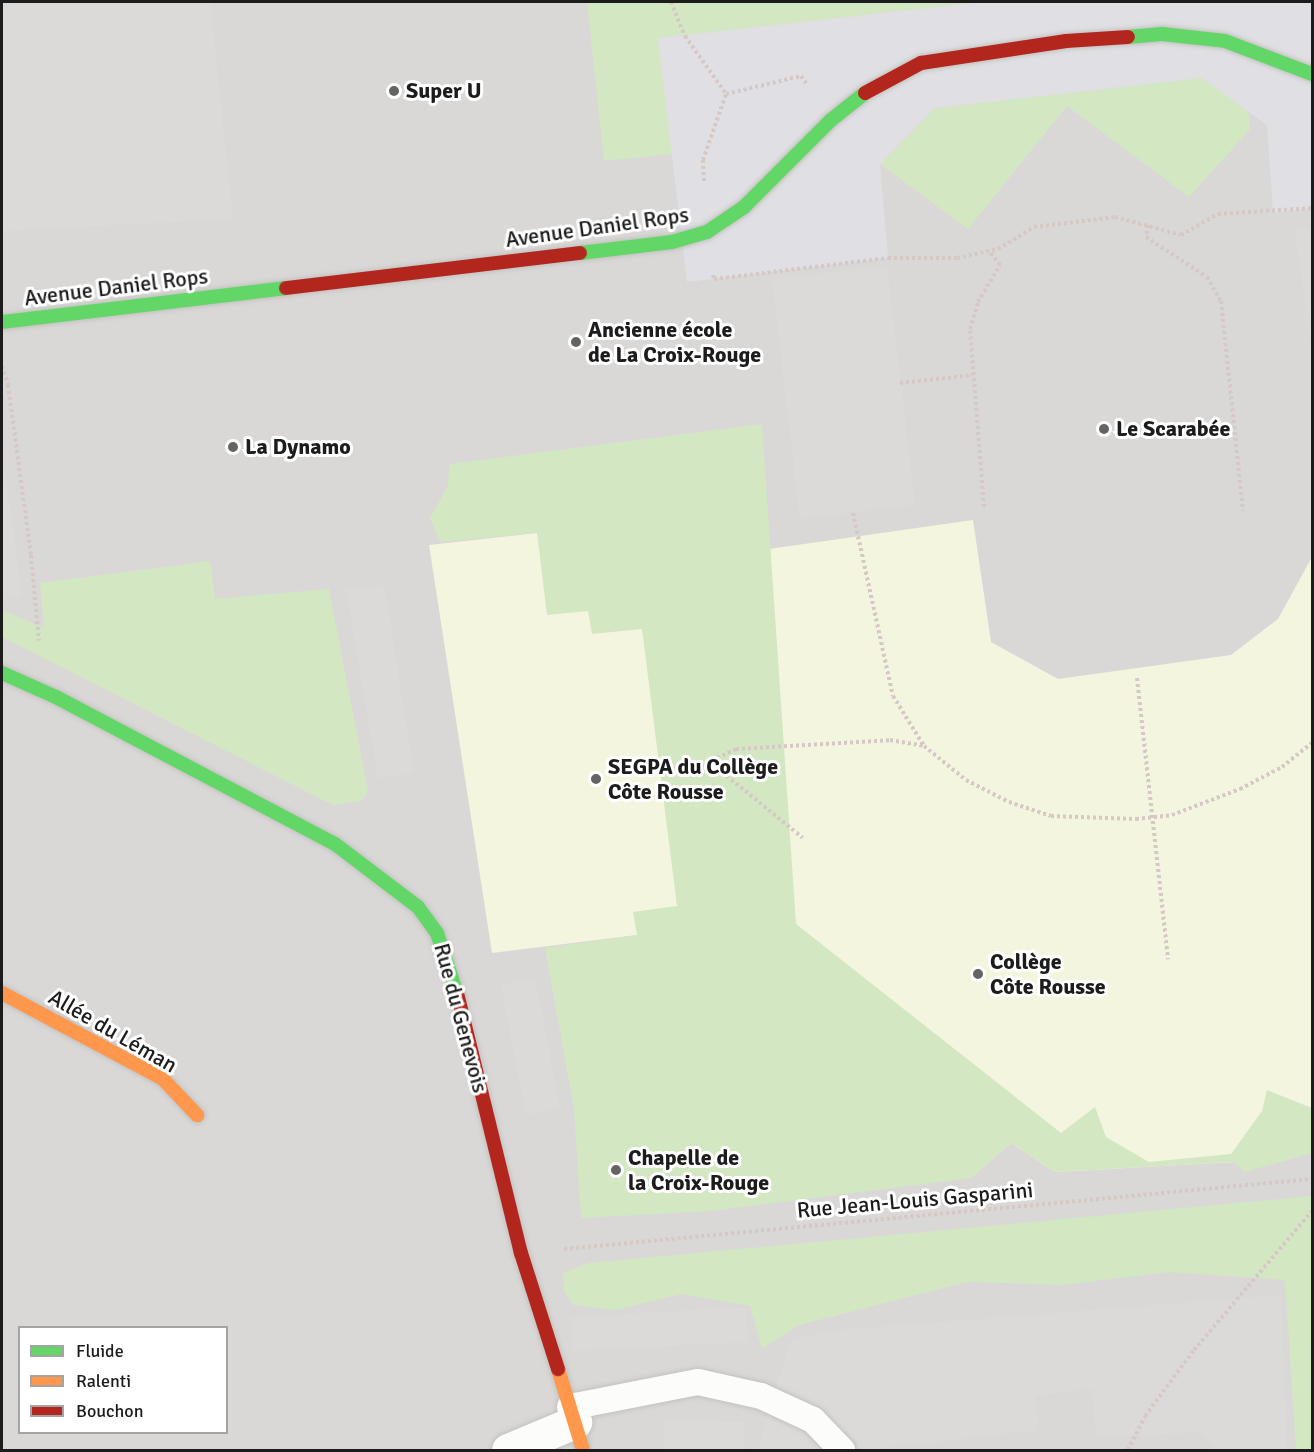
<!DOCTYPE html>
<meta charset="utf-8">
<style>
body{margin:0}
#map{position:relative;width:1314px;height:1452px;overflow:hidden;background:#eae9e4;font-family:Signika,sans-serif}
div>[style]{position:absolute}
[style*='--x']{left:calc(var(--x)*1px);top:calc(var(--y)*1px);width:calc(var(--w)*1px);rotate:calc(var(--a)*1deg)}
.residential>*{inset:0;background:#d9d8d6}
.education>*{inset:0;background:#f3f5de}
.grass>*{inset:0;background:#d3e7c3}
.parking>*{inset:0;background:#dbdad8}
.plaza>*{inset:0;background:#e0dfe3}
.path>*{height:4px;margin-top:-2px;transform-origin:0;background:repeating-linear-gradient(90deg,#d5c8c5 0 3px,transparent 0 6px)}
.roads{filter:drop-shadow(0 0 2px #c3c2c0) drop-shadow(0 0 2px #c3c2c0)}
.lane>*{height:26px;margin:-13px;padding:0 13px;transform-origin:13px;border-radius:13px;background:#fcfcfb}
.street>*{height:33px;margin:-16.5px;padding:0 16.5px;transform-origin:16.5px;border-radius:16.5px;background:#fcfcfb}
.fast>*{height:14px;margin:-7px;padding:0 7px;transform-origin:7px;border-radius:7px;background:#63d668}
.slow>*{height:14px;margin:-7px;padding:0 7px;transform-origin:7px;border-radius:7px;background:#ff974d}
.jam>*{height:14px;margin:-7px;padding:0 7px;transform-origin:7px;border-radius:7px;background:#b3261e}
.dots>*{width:16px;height:16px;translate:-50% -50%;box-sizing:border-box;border:3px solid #fff;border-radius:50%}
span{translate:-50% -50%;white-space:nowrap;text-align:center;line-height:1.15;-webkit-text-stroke:6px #fff;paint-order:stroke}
.poi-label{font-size:22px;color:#1c1c1c;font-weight:700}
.left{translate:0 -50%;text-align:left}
.street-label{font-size:22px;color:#1c1c1c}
.frame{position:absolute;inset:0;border:3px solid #1c1c1c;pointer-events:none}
.legend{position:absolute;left:18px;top:1326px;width:210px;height:108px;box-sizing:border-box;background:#fff;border:2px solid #a4a4a4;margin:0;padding:8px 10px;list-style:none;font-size:18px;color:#1c1c1c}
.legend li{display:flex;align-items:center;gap:12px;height:30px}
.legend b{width:30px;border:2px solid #a4a4a4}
</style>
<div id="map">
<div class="residential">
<div style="clip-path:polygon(evenodd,2px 2px,1312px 2px,1312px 1450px,2px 1450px,2px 2px,20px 1328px,226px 1328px,226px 1432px,20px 1432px,20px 1328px)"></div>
</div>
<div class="education">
<div style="clip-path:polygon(973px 520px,991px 642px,1058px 679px,1231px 655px,1278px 619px,1312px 557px,1312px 1148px,1234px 1162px,1055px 1172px,1011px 1143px,970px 1178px,637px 935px,492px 953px,429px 545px,537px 533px,769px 549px)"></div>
</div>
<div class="grass">
<div style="clip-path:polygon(587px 2px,981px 2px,659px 38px,673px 154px,604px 161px)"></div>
<div style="clip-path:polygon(1202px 78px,1248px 109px,1250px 129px,1189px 197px,1067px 106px,968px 229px,880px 164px,935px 108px)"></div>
<div style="clip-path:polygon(762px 424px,796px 924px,1061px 1133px,1095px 1107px,1106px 1137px,1149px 1162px,1231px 1154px,1262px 1111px,1267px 1090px,1312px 1108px,1312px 1153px,1245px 1172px,1234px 1162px,1055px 1172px,1011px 1143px,970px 1178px,712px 1211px,581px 1218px,574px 1109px,545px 948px,637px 935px,633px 912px,677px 906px,642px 629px,592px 634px,588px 611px,547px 615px,537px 533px,440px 542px,430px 518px,448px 486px,449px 464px)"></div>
<div style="clip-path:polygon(210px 561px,215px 599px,329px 589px,368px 791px,362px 801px,333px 805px,2px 637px,2px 610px,44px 628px,40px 583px)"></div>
<div style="clip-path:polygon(1312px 1196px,1312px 1450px,1296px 1450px,1285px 1280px,1169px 1272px,1062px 1285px,967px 1282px,799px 1325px,762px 1349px,750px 1306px,682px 1294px,615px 1310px,573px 1305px,564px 1291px,563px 1273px,588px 1263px)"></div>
</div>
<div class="parking">
<div style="clip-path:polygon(2px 2px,210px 2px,233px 219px,2px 231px)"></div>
<div style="clip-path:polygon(1312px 228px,1312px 357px,1295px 230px)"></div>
<div style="clip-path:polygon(887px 266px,915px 505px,800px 519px,772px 279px)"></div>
<div style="clip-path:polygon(2px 470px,5px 470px,22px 596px,2px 599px)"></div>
<div style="clip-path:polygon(384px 585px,414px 773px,378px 778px,346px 589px)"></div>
<div style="clip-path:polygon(535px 978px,560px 1108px,526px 1115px,501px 985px)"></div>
<div style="clip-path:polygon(1281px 1295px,1287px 1450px,1216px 1450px,1202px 1432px,1096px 1438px,1092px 1389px,1035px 1396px,1038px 1430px,865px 1450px,757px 1450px,792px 1338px,850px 1329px)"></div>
<div style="clip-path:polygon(746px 1307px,748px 1342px,573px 1351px,571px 1317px)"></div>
<div style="clip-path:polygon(665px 1421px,744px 1422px,744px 1450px,664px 1450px)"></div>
</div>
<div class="plaza">
<div style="clip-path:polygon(981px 2px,1312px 2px,1312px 208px,1273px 213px,1267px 125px,1202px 78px,935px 108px,880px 164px,888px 258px,687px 282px,658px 38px)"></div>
</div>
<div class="path">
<div style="--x:671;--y:2;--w:37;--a:68"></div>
<div style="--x:685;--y:36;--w:71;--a:54.7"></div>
<div style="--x:726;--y:94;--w:77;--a:-13.5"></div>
<div style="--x:801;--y:76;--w:9;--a:54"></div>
<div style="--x:704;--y:181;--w:21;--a:-93"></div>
<div style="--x:703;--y:160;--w:70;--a:-70.8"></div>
<div style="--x:1148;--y:225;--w:12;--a:99"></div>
<div style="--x:1146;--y:237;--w:73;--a:33.3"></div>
<div style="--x:1207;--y:277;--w:28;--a:60"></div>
<div style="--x:1221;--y:301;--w:211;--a:84"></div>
<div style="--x:713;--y:275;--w:4;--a:76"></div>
<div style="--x:714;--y:279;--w:175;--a:-6.9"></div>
<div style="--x:888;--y:258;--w:69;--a:0"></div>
<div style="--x:957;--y:258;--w:42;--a:-12.4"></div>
<div style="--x:998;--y:249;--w:42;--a:-31.4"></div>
<div style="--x:1034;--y:227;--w:82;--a:-7"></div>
<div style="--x:1115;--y:217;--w:68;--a:15.3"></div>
<div style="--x:1181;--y:235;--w:43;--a:-29.6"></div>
<div style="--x:1218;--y:214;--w:94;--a:-3.7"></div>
<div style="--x:2;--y:366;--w:20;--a:72"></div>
<div style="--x:8;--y:385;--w:172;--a:82.3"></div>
<div style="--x:31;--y:555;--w:86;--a:84.7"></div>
<div style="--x:900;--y:383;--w:73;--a:-6.3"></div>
<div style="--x:984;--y:507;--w:179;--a:-94.5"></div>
<div style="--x:970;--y:329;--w:28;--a:-73"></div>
<div style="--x:978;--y:302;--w:43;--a:-59.3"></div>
<div style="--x:1000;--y:265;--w:18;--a:-128"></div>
<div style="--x:853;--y:513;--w:187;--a:77.7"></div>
<div style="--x:893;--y:696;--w:59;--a:58.2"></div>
<div style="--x:924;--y:746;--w:54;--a:39"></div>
<div style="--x:966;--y:780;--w:48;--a:27.1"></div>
<div style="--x:1009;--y:802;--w:44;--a:18.4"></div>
<div style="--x:1051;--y:816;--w:85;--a:2"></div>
<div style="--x:1136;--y:819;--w:36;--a:-6"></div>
<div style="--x:1172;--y:815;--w:73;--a:-20.9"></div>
<div style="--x:1240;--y:789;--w:47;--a:-27.6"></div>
<div style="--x:1282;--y:767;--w:38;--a:-39"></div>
<div style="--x:1137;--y:678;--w:283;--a:83.7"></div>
<div style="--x:701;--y:766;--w:39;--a:-26"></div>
<div style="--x:736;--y:749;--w:154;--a:-3.3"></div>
<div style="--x:890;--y:740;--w:35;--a:10"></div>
<div style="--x:654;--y:771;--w:47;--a:-6.1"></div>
<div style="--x:701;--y:766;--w:22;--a:16"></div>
<div style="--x:722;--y:772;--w:104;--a:39.2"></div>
<div style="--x:564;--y:1249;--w:751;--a:-5.35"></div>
<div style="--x:1128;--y:1450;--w:38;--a:-63"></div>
<div style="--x:1145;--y:1416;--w:82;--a:-53.4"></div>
<div style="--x:1194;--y:1350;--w:182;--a:-49.7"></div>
</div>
<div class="roads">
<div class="lane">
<div style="--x:570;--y:1407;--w:130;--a:-11.1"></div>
<div style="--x:698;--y:1382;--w:65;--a:12.5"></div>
<div style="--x:761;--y:1396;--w:57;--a:24.8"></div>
<div style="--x:813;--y:1420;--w:42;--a:46"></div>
</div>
<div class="street">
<div style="--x:508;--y:1450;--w:73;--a:-22.7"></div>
</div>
<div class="fast">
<div style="--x:1128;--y:37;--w:34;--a:-5"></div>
<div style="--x:1162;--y:34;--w:63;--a:6.3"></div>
<div style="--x:1225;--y:41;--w:93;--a:20.8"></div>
<div style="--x:580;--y:253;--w:93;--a:-6.8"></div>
<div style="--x:672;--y:242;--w:36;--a:-16"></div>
<div style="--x:707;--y:232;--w:45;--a:-34"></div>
<div style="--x:744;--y:207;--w:123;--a:-45"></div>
<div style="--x:831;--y:120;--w:43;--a:-38.5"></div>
<div style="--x:2;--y:322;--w:286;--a:-6.8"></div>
<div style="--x:2;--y:673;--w:59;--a:24"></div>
<div style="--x:56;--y:697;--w:315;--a:27.8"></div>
<div style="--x:335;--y:844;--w:104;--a:37.2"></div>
<div style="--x:418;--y:907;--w:32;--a:54"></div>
<div style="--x:437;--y:933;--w:67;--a:71.8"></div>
</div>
<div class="slow">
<div style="--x:2;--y:993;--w:183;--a:28.1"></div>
<div style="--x:163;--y:1079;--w:50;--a:46.6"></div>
<div style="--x:558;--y:1369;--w:85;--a:72.8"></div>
</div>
<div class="jam">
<div style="--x:865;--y:93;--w:64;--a:-28.2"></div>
<div style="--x:921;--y:63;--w:147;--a:-8.6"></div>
<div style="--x:1066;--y:41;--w:62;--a:-3.7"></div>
<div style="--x:286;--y:288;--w:296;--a:-6.8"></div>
<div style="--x:458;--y:997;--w:264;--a:76.2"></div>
<div style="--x:521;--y:1253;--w:122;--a:72.3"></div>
</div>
</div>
<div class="dots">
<div style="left:394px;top:91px;background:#646462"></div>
<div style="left:576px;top:342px;background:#646462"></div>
<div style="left:1104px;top:429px;background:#646462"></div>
<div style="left:233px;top:447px;background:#646462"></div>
<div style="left:596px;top:779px;background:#646462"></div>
<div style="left:978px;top:974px;background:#646462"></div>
<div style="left:616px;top:1170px;background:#646462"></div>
</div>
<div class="poi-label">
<span class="left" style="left:406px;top:91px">Super U</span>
<span class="left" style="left:588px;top:342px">Ancienne école<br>de La Croix-Rouge</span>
<span class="left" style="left:1116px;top:429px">Le Scarabée</span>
<span class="left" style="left:245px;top:447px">La Dynamo</span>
<span class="left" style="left:608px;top:779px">SEGPA du Collège<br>Côte Rousse</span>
<span class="left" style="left:990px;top:974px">Collège<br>Côte Rousse</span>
<span class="left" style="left:628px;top:1170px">Chapelle de<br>la Croix-Rouge</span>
</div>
<div class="street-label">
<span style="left:597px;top:227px;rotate:-8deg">Avenue Daniel Rops</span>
<span style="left:116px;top:287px;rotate:-7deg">Avenue Daniel Rops</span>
<span style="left:461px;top:1018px;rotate:75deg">Rue du Genevois</span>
<span style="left:113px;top:1031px;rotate:30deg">Allée du Léman</span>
<span style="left:915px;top:1200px;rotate:-5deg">Rue Jean-Louis Gasparini</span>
</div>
<div class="frame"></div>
<ul class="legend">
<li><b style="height:8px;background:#63d668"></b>Fluide</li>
<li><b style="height:8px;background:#ff974d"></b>Ralenti</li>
<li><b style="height:8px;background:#b3261e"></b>Bouchon</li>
</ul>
</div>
